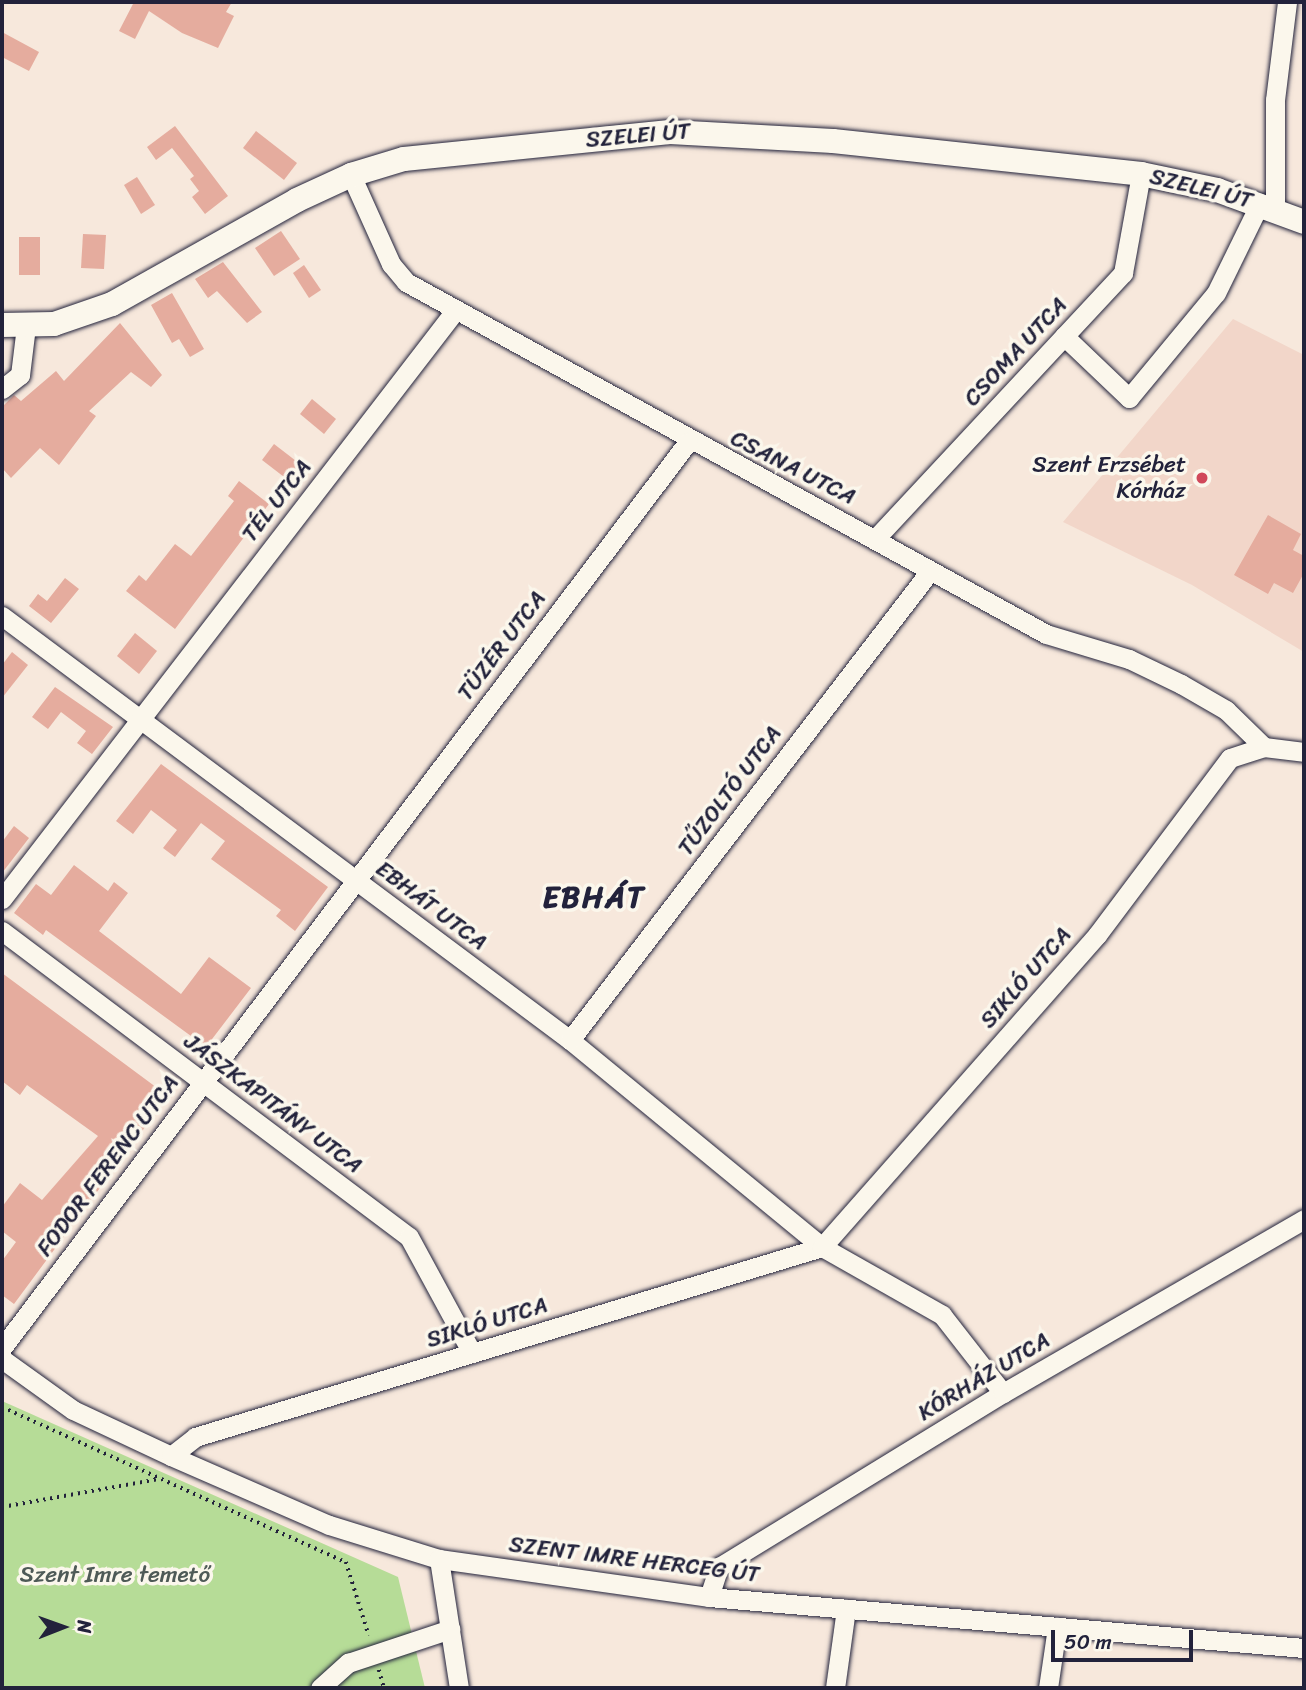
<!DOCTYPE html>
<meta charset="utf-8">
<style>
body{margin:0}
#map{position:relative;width:1306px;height:1690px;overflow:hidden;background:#f7e8dc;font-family:Sriracha,sans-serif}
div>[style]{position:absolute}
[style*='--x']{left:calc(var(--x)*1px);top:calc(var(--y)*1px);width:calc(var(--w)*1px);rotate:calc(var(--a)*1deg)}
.built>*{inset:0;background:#f2d6c9}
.green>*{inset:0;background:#b6dc97}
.building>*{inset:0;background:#e5ac9e}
.path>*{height:3.5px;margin-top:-1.75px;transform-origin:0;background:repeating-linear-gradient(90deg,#22223b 0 2px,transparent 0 7px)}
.roads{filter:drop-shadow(0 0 2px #22223b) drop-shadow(0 0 2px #22223b)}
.minor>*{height:19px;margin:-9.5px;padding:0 9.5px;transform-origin:9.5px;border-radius:9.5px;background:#fbf7ec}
.major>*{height:24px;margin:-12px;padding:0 12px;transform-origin:12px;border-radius:12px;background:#fbf7ec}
.dots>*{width:19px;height:19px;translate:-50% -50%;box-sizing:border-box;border:4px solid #fbf7ec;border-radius:50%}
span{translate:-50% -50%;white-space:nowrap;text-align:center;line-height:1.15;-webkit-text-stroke:7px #fbf7ec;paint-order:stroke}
.street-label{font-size:23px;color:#22223b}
.poi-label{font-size:23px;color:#22223b}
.right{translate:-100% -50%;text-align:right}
.park-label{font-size:23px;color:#4e5a57}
.district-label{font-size:30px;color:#22223b;font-weight:700;letter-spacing:2px}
.frame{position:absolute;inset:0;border:4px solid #22223b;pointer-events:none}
.north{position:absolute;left:28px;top:1592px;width:70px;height:70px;-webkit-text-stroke:5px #fbf7ec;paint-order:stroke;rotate:89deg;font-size:19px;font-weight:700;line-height:28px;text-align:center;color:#22223b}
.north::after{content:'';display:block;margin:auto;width:24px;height:32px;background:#22223b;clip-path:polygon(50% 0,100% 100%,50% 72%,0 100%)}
.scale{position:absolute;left:1051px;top:1630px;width:142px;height:32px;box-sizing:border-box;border:4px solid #22223b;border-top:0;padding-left:9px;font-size:21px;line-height:24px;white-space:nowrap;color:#22223b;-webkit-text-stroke:5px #fbf7ec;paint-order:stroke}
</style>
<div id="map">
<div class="built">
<div style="clip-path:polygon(1233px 319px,1304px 355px,1304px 652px,1192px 585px,1063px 522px)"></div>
</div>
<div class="green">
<div style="clip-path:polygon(2px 1401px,398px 1577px,425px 1688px,2px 1688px)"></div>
</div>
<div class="building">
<div style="clip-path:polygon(134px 2px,232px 2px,226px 12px,234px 16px,218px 48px,182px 33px,149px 11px,135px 39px,119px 31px)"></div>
<div style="clip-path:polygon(2px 32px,39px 52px,29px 71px,2px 57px)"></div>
<div style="clip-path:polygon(175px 126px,228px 196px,205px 214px,192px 197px,199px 191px,190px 179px,194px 176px,172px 148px,156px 160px,147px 147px)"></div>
<div style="clip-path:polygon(256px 131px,297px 163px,284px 180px,243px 148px)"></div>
<div style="clip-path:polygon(137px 177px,155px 205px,141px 214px,124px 185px)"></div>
<div style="clip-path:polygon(281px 231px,300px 259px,274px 276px,255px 248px)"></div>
<div style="clip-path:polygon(83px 234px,106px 235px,104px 269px,81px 268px)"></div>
<div style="clip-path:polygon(19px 237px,40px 237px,40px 275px,19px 275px)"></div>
<div style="clip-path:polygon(223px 262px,262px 312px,247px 323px,217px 291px,208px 298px,195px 279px)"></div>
<div style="clip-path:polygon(304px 265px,321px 290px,309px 298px,293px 273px)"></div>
<div style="clip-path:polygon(172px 293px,204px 349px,190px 357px,179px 339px,172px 343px,151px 305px)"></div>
<div style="clip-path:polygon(120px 323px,162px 375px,151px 387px,131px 372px,89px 411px,96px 416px,59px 465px,40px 448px,11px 478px,2px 468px,2px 407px,14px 395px,21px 401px,56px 371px,64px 381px)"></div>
<div style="clip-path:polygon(312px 399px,336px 419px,324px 434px,300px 414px)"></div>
<div style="clip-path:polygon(274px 444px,300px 464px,288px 480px,262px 460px)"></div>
<div style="clip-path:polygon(239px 481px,269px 504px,175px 629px,126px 591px,139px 575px,146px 581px,175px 544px,191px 556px,234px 501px,228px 496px)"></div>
<div style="clip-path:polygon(1268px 515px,1301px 534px,1293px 550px,1304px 556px,1304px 573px,1293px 593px,1274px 583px,1268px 594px,1234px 575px)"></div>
<div style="clip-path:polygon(65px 578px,79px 589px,51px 623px,29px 606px,38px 594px,47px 601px)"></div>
<div style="clip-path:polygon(135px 633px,157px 651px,139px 674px,117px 656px)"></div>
<div style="clip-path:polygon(12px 652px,28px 665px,2px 698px,2px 665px)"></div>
<div style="clip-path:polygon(55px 687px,113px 727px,92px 754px,77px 743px,86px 731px,61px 712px,48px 729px,32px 717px)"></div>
<div style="clip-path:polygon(161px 764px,328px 887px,295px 931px,276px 916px,281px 910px,211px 859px,225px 841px,201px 823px,175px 857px,163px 848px,177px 830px,151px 810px,133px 834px,116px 821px)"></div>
<div style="clip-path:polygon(14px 826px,29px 838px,2px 873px,2px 842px)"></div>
<div style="clip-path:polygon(74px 865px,108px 891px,114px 882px,128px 893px,99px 931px,181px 994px,209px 957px,251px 988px,206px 1047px,46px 930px,43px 935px,14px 913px,36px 884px,51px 895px)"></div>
<div style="clip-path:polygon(2px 973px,168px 1096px,14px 1304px,2px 1295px,2px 1261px,16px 1242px,2px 1231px,2px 1207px,20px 1183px,42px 1200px,98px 1136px,27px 1085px,20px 1095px,2px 1081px)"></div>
</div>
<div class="path">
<div style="--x:2;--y:1407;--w:377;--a:24.3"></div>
<div style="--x:346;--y:1562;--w:77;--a:72.7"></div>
<div style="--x:2;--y:1507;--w:159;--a:-10.1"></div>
<div style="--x:379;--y:1670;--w:19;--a:74"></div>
</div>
<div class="roads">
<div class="minor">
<div style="--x:351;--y:175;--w:98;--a:65.8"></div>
<div style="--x:391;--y:264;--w:23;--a:50"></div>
<div style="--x:406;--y:282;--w:730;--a:28.81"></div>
<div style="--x:1046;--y:634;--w:87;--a:16.8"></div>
<div style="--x:1129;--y:659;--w:58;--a:25.7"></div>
<div style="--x:1181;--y:684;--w:52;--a:30"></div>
<div style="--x:1226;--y:710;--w:53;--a:44.2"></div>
<div style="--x:1275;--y:210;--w:110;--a:-90"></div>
<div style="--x:1275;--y:100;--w:99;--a:-83"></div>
<div style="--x:1064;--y:336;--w:90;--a:43.6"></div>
<div style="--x:1129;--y:398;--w:136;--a:-50.4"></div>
<div style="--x:1216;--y:293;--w:100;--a:-63.9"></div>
<div style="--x:2;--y:389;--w:23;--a:-38"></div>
<div style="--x:20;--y:375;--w:49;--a:-83"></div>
<div style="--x:875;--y:539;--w:364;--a:-47"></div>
<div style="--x:1123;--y:273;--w:101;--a:-79.7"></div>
<div style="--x:2;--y:616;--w:709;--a:36.74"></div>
<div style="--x:570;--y:1040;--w:326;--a:39.4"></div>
<div style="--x:822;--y:1247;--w:416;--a:-48.6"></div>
<div style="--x:1097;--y:935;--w:221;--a:-53.1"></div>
<div style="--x:1230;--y:758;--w:36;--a:-18"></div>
<div style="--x:1264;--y:747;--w:40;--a:7.1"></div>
<div style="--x:2;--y:899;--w:741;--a:-52.4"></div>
<div style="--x:2;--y:931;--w:509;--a:36.94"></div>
<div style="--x:409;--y:1237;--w:132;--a:61.5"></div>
<div style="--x:570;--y:1040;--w:591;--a:-52.49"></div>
<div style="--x:2;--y:1348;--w:1136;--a:-52.87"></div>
<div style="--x:2;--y:1359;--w:87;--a:35.7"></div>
<div style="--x:73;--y:1410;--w:108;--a:25.1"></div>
<div style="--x:171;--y:1456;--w:172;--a:23.6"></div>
<div style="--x:329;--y:1525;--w:115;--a:17.2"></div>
<div style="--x:439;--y:1559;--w:273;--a:8"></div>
<div style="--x:709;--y:1597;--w:597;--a:4.9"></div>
<div style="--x:171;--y:1456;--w:31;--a:-38"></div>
<div style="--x:195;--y:1437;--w:655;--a:-16.86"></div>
<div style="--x:822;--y:1247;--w:138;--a:29.5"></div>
<div style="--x:942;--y:1315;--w:99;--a:52"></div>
<div style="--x:439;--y:1559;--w:131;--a:81.2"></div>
<div style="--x:709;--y:1597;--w:32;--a:-72"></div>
<div style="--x:719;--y:1567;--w:333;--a:-31.5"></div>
<div style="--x:1003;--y:1393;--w:348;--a:-30"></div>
<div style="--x:320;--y:1688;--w:38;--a:-42"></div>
<div style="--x:348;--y:1663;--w:108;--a:-18.4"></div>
<div style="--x:835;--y:1688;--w:80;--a:-82.1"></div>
<div style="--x:1048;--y:1688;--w:62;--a:-81.6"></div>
</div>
<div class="major">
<div style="--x:2;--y:325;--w:52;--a:-1.1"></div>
<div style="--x:54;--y:324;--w:61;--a:-19"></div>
<div style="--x:112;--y:304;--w:212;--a:-29.3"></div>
<div style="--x:297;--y:200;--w:60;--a:-24.8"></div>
<div style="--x:351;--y:175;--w:55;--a:-16.8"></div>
<div style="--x:404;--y:159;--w:267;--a:-5.8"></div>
<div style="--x:670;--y:132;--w:163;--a:3.2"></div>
<div style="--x:833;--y:141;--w:310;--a:6.1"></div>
<div style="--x:1141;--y:174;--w:78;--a:11.9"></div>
<div style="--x:1217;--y:190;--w:93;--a:20.2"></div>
</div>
</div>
<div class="dots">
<div style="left:1202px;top:478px;background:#d1495b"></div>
</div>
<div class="street-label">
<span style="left:638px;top:136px;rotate:-5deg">SZELEI ÚT</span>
<span style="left:1201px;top:189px;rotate:14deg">SZELEI ÚT</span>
<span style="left:1016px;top:352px;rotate:-47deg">CSOMA UTCA</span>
<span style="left:793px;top:468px;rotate:27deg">CSANA UTCA</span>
<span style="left:277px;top:501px;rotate:-52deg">TÉL UTCA</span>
<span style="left:502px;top:646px;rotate:-53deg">TÜZÉR UTCA</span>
<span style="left:730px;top:791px;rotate:-53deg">TŰZOLTÓ UTCA</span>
<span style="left:431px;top:906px;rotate:37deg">EBHÁT UTCA</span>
<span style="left:1026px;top:978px;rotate:-49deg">SIKLÓ UTCA</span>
<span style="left:273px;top:1104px;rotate:37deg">JÁSZKAPITÁNY UTCA</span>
<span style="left:108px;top:1166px;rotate:-53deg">FODOR FERENC UTCA</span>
<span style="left:487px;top:1323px;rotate:-17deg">SIKLÓ UTCA</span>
<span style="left:984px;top:1377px;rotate:-31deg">KÓRHÁZ UTCA</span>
<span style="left:634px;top:1560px;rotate:7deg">SZENT IMRE HERCEG ÚT</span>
</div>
<div class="poi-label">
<span class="right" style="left:1186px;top:478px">Szent Erzsébet<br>Kórház</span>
</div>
<div class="park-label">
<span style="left:115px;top:1575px">Szent Imre temető</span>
</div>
<div class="district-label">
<span style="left:594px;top:897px">EBHÁT</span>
</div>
<div class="frame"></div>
<div class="north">N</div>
<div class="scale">50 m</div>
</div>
